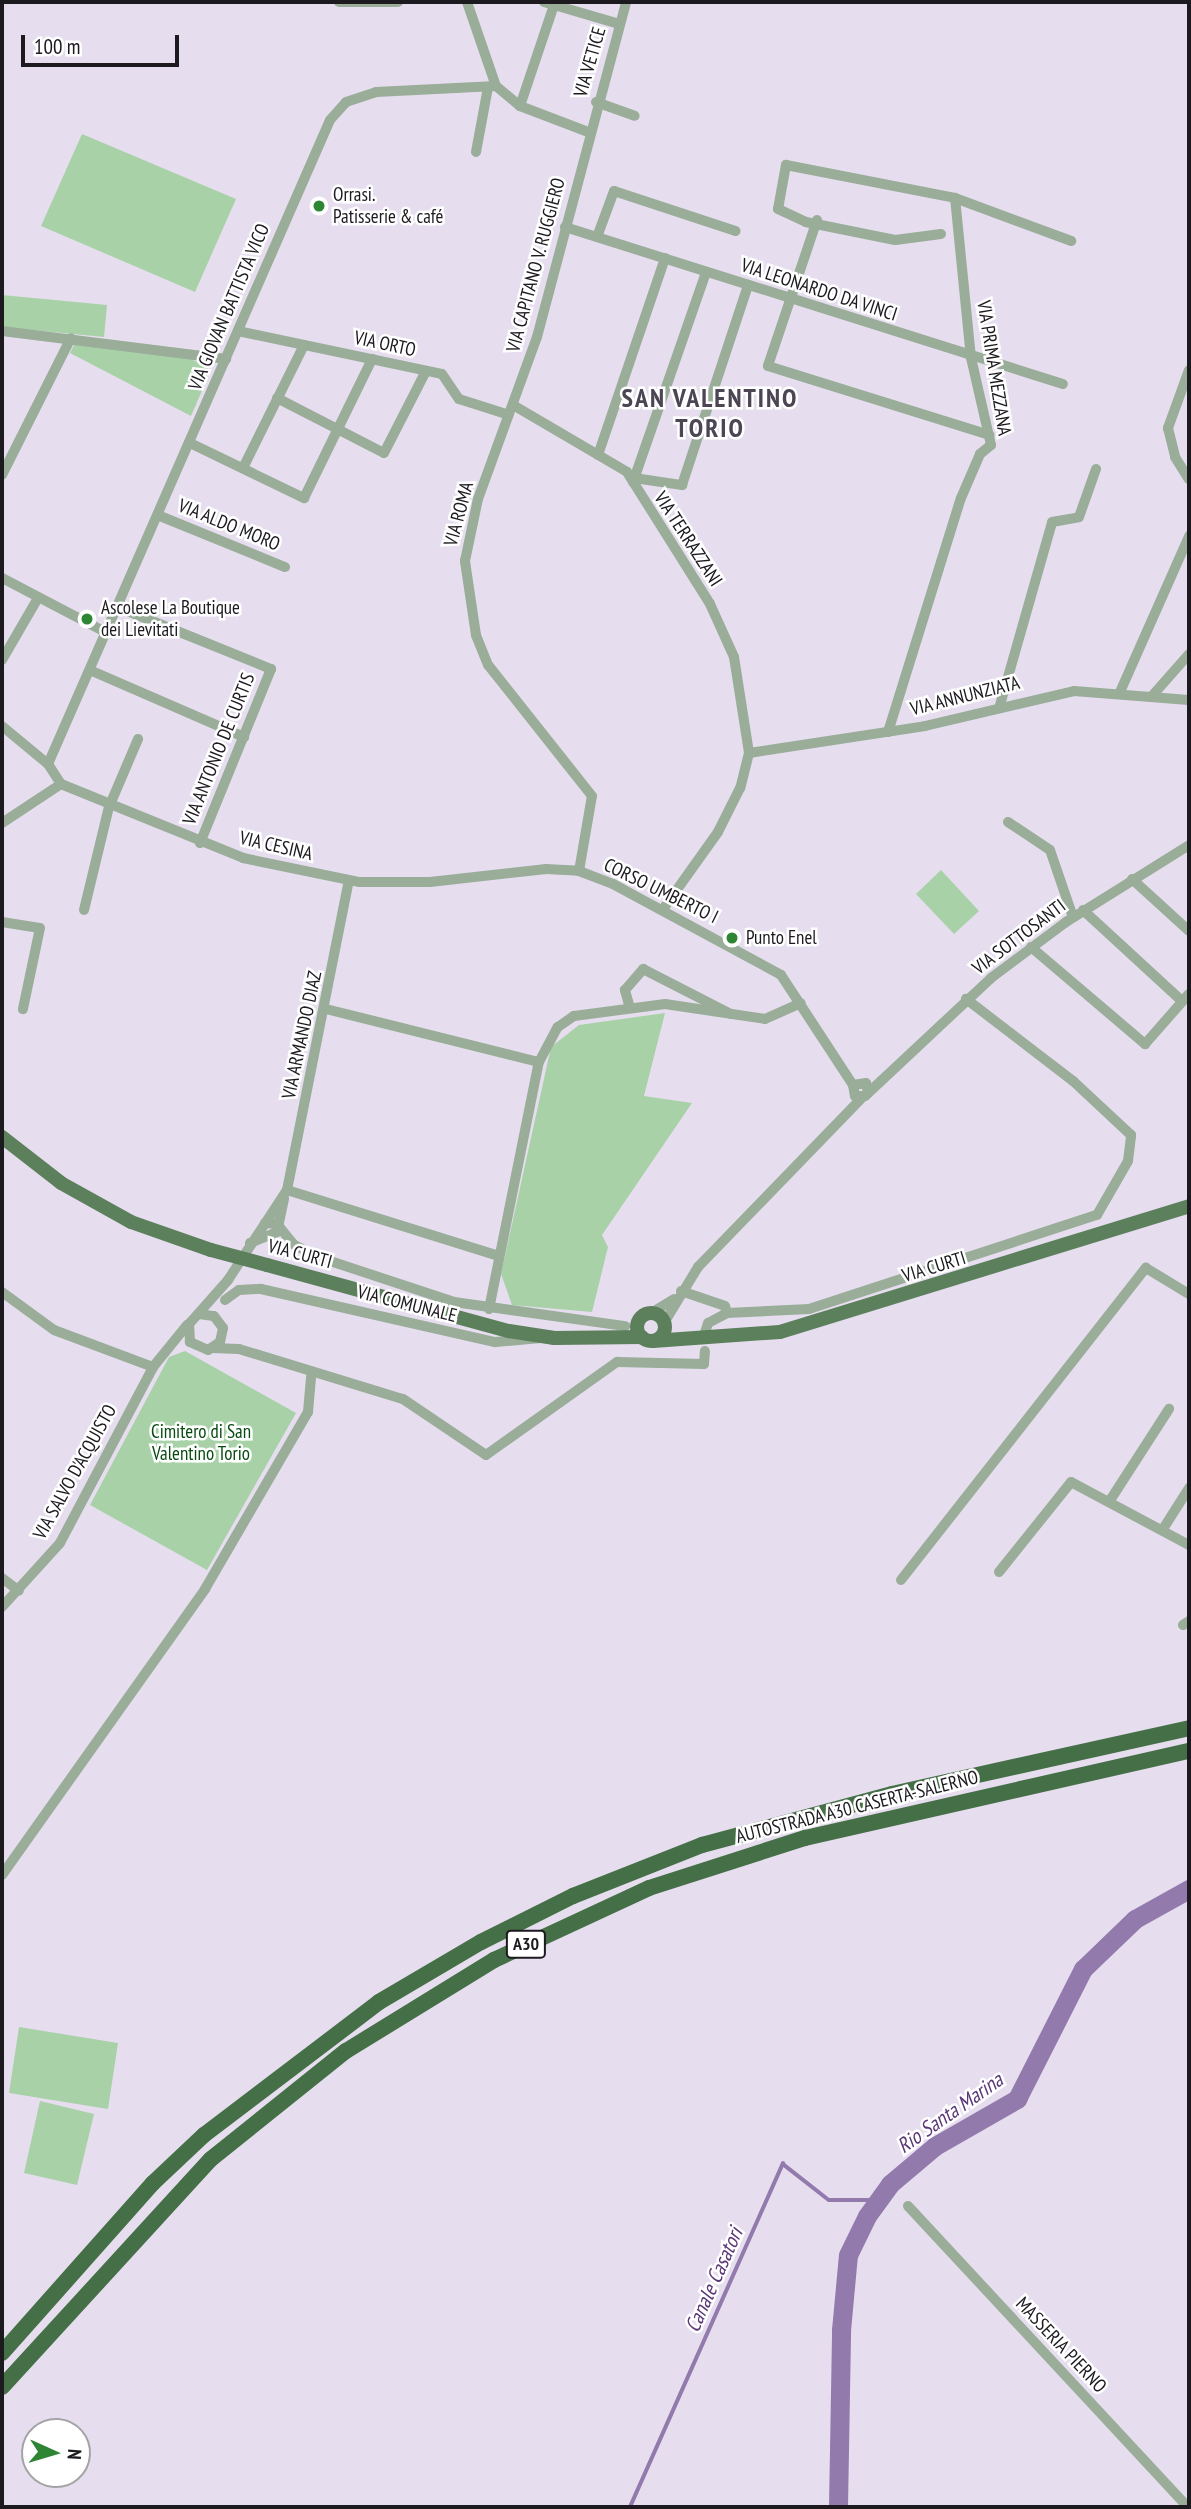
<!DOCTYPE html>
<meta charset="utf-8">
<style>
body{margin:0}
#map{position:relative;width:1191px;height:2509px;overflow:hidden;background:#e6deef;font-family:"PT Sans Narrow",sans-serif}
div>[style]{position:absolute}
[style*='--x']{left:calc(var(--x)*1px);top:calc(var(--y)*1px);width:calc(var(--w)*1px);rotate:calc(var(--a)*1deg)}
.green>*{inset:0;background:#a9d1a8}
.stream>*{height:3.5px;margin:-1.75px;padding:0 1.75px;transform-origin:1.75px;border-radius:1.75px;background:#937aac}
.river>*{height:19px;margin:-9.5px;padding:0 9.5px;transform-origin:9.5px;border-radius:9.5px;background:#937aac}
.minor>*{height:10px;margin:-5px;padding:0 5px;transform-origin:5px;border-radius:5px;background:#99ad99}
.major>*{height:14px;margin:-7px;padding:0 7px;transform-origin:7px;border-radius:7px;background:#5c7f5c}
.major>.ring{margin:-7px;padding:0;box-sizing:content-box;background:none;border:14px solid #5c7f5c;border-radius:50%}
.highway>*{height:16px;margin:-8px;padding:0 8px;transform-origin:8px;border-radius:8px;background:#456f46}
.major-bridge>*{height:14px;margin:-7px;padding:0 7px;transform-origin:7px;border-radius:7px;background:#5c7f5c}
.dots>*{width:19px;height:19px;translate:-50% -50%;box-sizing:border-box;border:4px solid #fff;border-radius:50%}
span{translate:-50% -50%;white-space:nowrap;text-align:center;line-height:1.15;-webkit-text-stroke:5px #fff;paint-order:stroke}
.shield-label span{padding:2px 5px;background:#fff;border:2px solid;border-radius:5px;-webkit-text-stroke-width:0}
.shield-label{font-size:18px;color:#1c191f;font-weight:700}
.street-label{font-size:19px;color:#1c191f}
.poi-label{font-size:19px;color:#1c191f}
.left{translate:0 -50%;text-align:left}
.park-label{font-size:19px;color:#074b11}
.water-label{font-size:21px;color:#5a3777;font-style:italic}
.district-label{font-size:26px;color:#4c4553;font-weight:700;letter-spacing:2px}
.frame{position:absolute;inset:0;border:4px solid #1c191f;pointer-events:none}
.north{position:absolute;left:21px;top:2418px;width:70px;height:70px;box-sizing:border-box;background:#fff;border:2px solid #a4a3a5;border-radius:50%;rotate:94deg;font-size:19px;font-weight:700;line-height:28px;text-align:center;color:#1c191f}
.north::after{content:'';display:block;margin:auto;width:24px;height:32px;background:#2e8635;clip-path:polygon(50% 0,100% 100%,50% 72%,0 100%)}
.scale{position:absolute;left:21px;top:35px;width:158px;height:32px;box-sizing:border-box;border:4px solid #1c191f;border-top:0;padding-left:9px;font-size:21px;line-height:24px;white-space:nowrap;color:#1c191f;-webkit-text-stroke:5px #fff;paint-order:stroke}
</style>
<div id="map">
<div class="green">
<div style="clip-path:polygon(82px 134px,236px 199px,195px 292px,41px 226px)"></div>
<div style="clip-path:polygon(2px 295px,107px 305px,104px 337px,2px 327px)"></div>
<div style="clip-path:polygon(76px 341px,184px 355px,211px 370px,191px 416px,70px 353px)"></div>
<div style="clip-path:polygon(941px 870px,979px 911px,954px 934px,916px 894px)"></div>
<div style="clip-path:polygon(665px 1013px,644px 1096px,692px 1103px,602px 1235px,608px 1247px,592px 1312px,512px 1305px,501px 1274px,551px 1047px,579px 1025px)"></div>
<div style="clip-path:polygon(185px 1351px,296px 1413px,207px 1570px,90px 1505px,169px 1357px)"></div>
<div style="clip-path:polygon(19px 2027px,118px 2043px,108px 2109px,9px 2093px)"></div>
<div style="clip-path:polygon(40px 2101px,94px 2114px,77px 2185px,24px 2173px)"></div>
</div>
<div class="stream">
<div style="--x:630;--y:2507;--w:376;--a:-66"></div>
<div style="--x:783;--y:2164;--w:58;--a:38"></div>
<div style="--x:829;--y:2200;--w:49;--a:0"></div>
</div>
<div class="river">
<div style="--x:838;--y:2507;--w:177;--a:-89"></div>
<div style="--x:841;--y:2330;--w:75;--a:-84.7"></div>
<div style="--x:848;--y:2255;--w:43;--a:-64"></div>
<div style="--x:867;--y:2216;--w:39;--a:-54"></div>
<div style="--x:890;--y:2184;--w:59;--a:-40.2"></div>
<div style="--x:935;--y:2146;--w:95;--a:-29.8"></div>
<div style="--x:1017;--y:2099;--w:146;--a:-63.1"></div>
<div style="--x:1083;--y:1969;--w:72;--a:-43.9"></div>
<div style="--x:1135;--y:1919;--w:62;--a:-29.1"></div>
</div>
<div class="minor">
<div style="--x:339;--y:2;--w:59;--a:0"></div>
<div style="--x:467;--y:2;--w:89;--a:71"></div>
<div style="--x:544;--y:2;--w:78;--a:16.3"></div>
<div style="--x:596;--y:102;--w:41;--a:19.7"></div>
<div style="--x:520;--y:106;--w:107;--a:-71.4"></div>
<div style="--x:476;--y:152;--w:66;--a:-79.5"></div>
<div style="--x:817;--y:220;--w:154;--a:108.6"></div>
<div style="--x:768;--y:366;--w:232;--a:17.3"></div>
<div style="--x:565;--y:227;--w:522;--a:17.5"></div>
<div style="--x:941;--y:234;--w:46;--a:172.6"></div>
<div style="--x:895;--y:240;--w:91;--a:-168.6"></div>
<div style="--x:806;--y:222;--w:31;--a:-155"></div>
<div style="--x:778;--y:209;--w:45;--a:-79.7"></div>
<div style="--x:786;--y:165;--w:172;--a:11"></div>
<div style="--x:597;--y:237;--w:49;--a:-69.7"></div>
<div style="--x:614;--y:191;--w:128;--a:18.2"></div>
<div style="--x:2;--y:331;--w:226;--a:7.1"></div>
<div style="--x:238;--y:331;--w:208;--a:11.9"></div>
<div style="--x:442;--y:374;--w:30;--a:56"></div>
<div style="--x:459;--y:399;--w:52;--a:17.7"></div>
<div style="--x:1189;--y:370;--w:62;--a:109.9"></div>
<div style="--x:1168;--y:428;--w:30;--a:76"></div>
<div style="--x:1175;--y:457;--w:26;--a:58"></div>
<div style="--x:277;--y:398;--w:120;--a:27.2"></div>
<div style="--x:384;--y:453;--w:92;--a:-62.9"></div>
<div style="--x:513;--y:405;--w:132;--a:30.4"></div>
<div style="--x:627;--y:472;--w:156;--a:57.8"></div>
<div style="--x:710;--y:604;--w:58;--a:65.6"></div>
<div style="--x:734;--y:657;--w:97;--a:81.1"></div>
<div style="--x:749;--y:753;--w:36;--a:104"></div>
<div style="--x:740;--y:788;--w:49;--a:116.6"></div>
<div style="--x:718;--y:832;--w:95;--a:125.5"></div>
<div style="--x:190;--y:443;--w:127;--a:25.8"></div>
<div style="--x:304;--y:498;--w:155;--a:-63.9"></div>
<div style="--x:598;--y:455;--w:208;--a:-71.2"></div>
<div style="--x:243;--y:468;--w:137;--a:-63.6"></div>
<div style="--x:2;--y:475;--w:153;--a:-63.3"></div>
<div style="--x:634;--y:478;--w:49;--a:8.3"></div>
<div style="--x:682;--y:485;--w:211;--a:-71.7"></div>
<div style="--x:633;--y:482;--w:222;--a:-70.8"></div>
<div style="--x:160;--y:516;--w:135;--a:22.2"></div>
<div style="--x:2;--y:578;--w:121;--a:27.6"></div>
<div style="--x:120;--y:608;--w:163;--a:22"></div>
<div style="--x:271;--y:669;--w:188;--a:112.2"></div>
<div style="--x:2;--y:660;--w:72;--a:-59.9"></div>
<div style="--x:92;--y:671;--w:166;--a:23.5"></div>
<div style="--x:1120;--y:692;--w:171;--a:-66.1"></div>
<div style="--x:1152;--y:696;--w:56;--a:-48.6"></div>
<div style="--x:1000;--y:705;--w:190;--a:-74.1"></div>
<div style="--x:1052;--y:522;--w:27;--a:-10"></div>
<div style="--x:1079;--y:517;--w:51;--a:-70.5"></div>
<div style="--x:2;--y:726;--w:60;--a:39.6"></div>
<div style="--x:48;--y:764;--w:24;--a:57"></div>
<div style="--x:61;--y:784;--w:196;--a:22.1"></div>
<div style="--x:243;--y:858;--w:118;--a:11.7"></div>
<div style="--x:359;--y:882;--w:71;--a:0"></div>
<div style="--x:430;--y:882;--w:117;--a:-6.4"></div>
<div style="--x:546;--y:869;--w:33;--a:3"></div>
<div style="--x:579;--y:871;--w:36;--a:21"></div>
<div style="--x:613;--y:884;--w:191;--a:28.4"></div>
<div style="--x:781;--y:975;--w:131;--a:56.8"></div>
<div style="--x:888;--y:732;--w:245;--a:-72.7"></div>
<div style="--x:961;--y:498;--w:48;--a:-66.6"></div>
<div style="--x:980;--y:454;--w:14;--a:-39"></div>
<div style="--x:991;--y:445;--w:89;--a:-102.9"></div>
<div style="--x:971;--y:358;--w:161;--a:-95.7"></div>
<div style="--x:955;--y:198;--w:124;--a:20.3"></div>
<div style="--x:749;--y:753;--w:178;--a:-8.7"></div>
<div style="--x:925;--y:726;--w:153;--a:-13.2"></div>
<div style="--x:1074;--y:691;--w:115;--a:4.5"></div>
<div style="--x:48;--y:764;--w:703;--a:-66.35"></div>
<div style="--x:330;--y:120;--w:24;--a:-48"></div>
<div style="--x:346;--y:102;--w:32;--a:-18"></div>
<div style="--x:376;--y:92;--w:120;--a:-2.9"></div>
<div style="--x:496;--y:86;--w:31;--a:40"></div>
<div style="--x:520;--y:106;--w:73;--a:20.9"></div>
<div style="--x:1008;--y:822;--w:50;--a:33.7"></div>
<div style="--x:1050;--y:850;--w:71;--a:71.1"></div>
<div style="--x:2;--y:823;--w:71;--a:-33.5"></div>
<div style="--x:579;--y:871;--w:76;--a:-80.2"></div>
<div style="--x:592;--y:796;--w:167;--a:-128.4"></div>
<div style="--x:488;--y:665;--w:32;--a:-112"></div>
<div style="--x:476;--y:635;--w:75;--a:-98.5"></div>
<div style="--x:465;--y:561;--w:63;--a:-78.2"></div>
<div style="--x:478;--y:499;--w:172;--a:-70"></div>
<div style="--x:537;--y:337;--w:347;--a:-75.1"></div>
<div style="--x:1132;--y:879;--w:77;--a:42.4"></div>
<div style="--x:84;--y:910;--w:106;--a:-76.4"></div>
<div style="--x:109;--y:807;--w:74;--a:-66.9"></div>
<div style="--x:1083;--y:910;--w:134;--a:42.6"></div>
<div style="--x:2;--y:922;--w:38;--a:9"></div>
<div style="--x:40;--y:928;--w:83;--a:101.9"></div>
<div style="--x:1031;--y:947;--w:150;--a:40.4"></div>
<div style="--x:1145;--y:1044;--w:67;--a:-48.7"></div>
<div style="--x:630;--y:1008;--w:19;--a:-106"></div>
<div style="--x:625;--y:990;--w:28;--a:-49"></div>
<div style="--x:643;--y:969;--w:99;--a:27.1"></div>
<div style="--x:326;--y:1009;--w:219;--a:14"></div>
<div style="--x:868;--y:1093;--w:10;--a:-101"></div>
<div style="--x:866;--y:1083;--w:13;--a:171"></div>
<div style="--x:853;--y:1085;--w:11;--a:80"></div>
<div style="--x:855;--y:1096;--w:10;--a:0"></div>
<div style="--x:865;--y:1096;--w:173;--a:-43.1"></div>
<div style="--x:991;--y:978;--w:94;--a:-36.7"></div>
<div style="--x:1066;--y:922;--w:145;--a:-32"></div>
<div style="--x:287;--y:1190;--w:219;--a:17.3"></div>
<div style="--x:265;--y:1223;--w:12;--a:5"></div>
<div style="--x:277;--y:1224;--w:26;--a:51"></div>
<div style="--x:293;--y:1244;--w:25;--a:29"></div>
<div style="--x:315;--y:1256;--w:146;--a:18.3"></div>
<div style="--x:454;--y:1302;--w:173;--a:8"></div>
<div style="--x:250;--y:1243;--w:29;--a:-22"></div>
<div style="--x:277;--y:1232;--w:34;--a:-78"></div>
<div style="--x:681;--y:1291;--w:46;--a:18.8"></div>
<div style="--x:725;--y:1306;--w:7;--a:74"></div>
<div style="--x:727;--y:1313;--w:21;--a:152"></div>
<div style="--x:708;--y:1323;--w:10;--a:107"></div>
<div style="--x:2;--y:1292;--w:64;--a:36.2"></div>
<div style="--x:54;--y:1330;--w:106;--a:20.5"></div>
<div style="--x:225;--y:1300;--w:17;--a:-36"></div>
<div style="--x:239;--y:1290;--w:22;--a:-3"></div>
<div style="--x:261;--y:1289;--w:240;--a:12.8"></div>
<div style="--x:495;--y:1342;--w:46;--a:-5"></div>
<div style="--x:489;--y:1309;--w:252;--a:-78.6"></div>
<div style="--x:539;--y:1062;--w:40;--a:-62"></div>
<div style="--x:558;--y:1027;--w:19;--a:-35"></div>
<div style="--x:574;--y:1016;--w:92;--a:-7.5"></div>
<div style="--x:665;--y:1004;--w:101;--a:8.5"></div>
<div style="--x:765;--y:1019;--w:39;--a:-24"></div>
<div style="--x:651;--y:1313;--w:27;--a:-31"></div>
<div style="--x:727;--y:1313;--w:82;--a:-2.8"></div>
<div style="--x:809;--y:1309;--w:303;--a:-18.1"></div>
<div style="--x:1097;--y:1215;--w:62;--a:-60.1"></div>
<div style="--x:1128;--y:1161;--w:26;--a:-83"></div>
<div style="--x:1131;--y:1135;--w:79;--a:-137"></div>
<div style="--x:1073;--y:1081;--w:135;--a:-142.5"></div>
<div style="--x:199;--y:1314;--w:15;--a:8"></div>
<div style="--x:214;--y:1316;--w:15;--a:53"></div>
<div style="--x:223;--y:1328;--w:14;--a:102"></div>
<div style="--x:220;--y:1342;--w:14;--a:146"></div>
<div style="--x:208;--y:1350;--w:20;--a:-156"></div>
<div style="--x:190;--y:1342;--w:18;--a:-93"></div>
<div style="--x:189;--y:1324;--w:59;--a:-48.4"></div>
<div style="--x:228;--y:1280;--w:108;--a:-56.8"></div>
<div style="--x:287;--y:1190;--w:316;--a:-78.7"></div>
<div style="--x:664;--y:1323;--w:66;--a:-58.7"></div>
<div style="--x:698;--y:1267;--w:237;--a:-45.9"></div>
<div style="--x:212;--y:1348;--w:27;--a:2"></div>
<div style="--x:239;--y:1349;--w:171;--a:17"></div>
<div style="--x:403;--y:1399;--w:100;--a:34"></div>
<div style="--x:486;--y:1455;--w:161;--a:-35.4"></div>
<div style="--x:617;--y:1362;--w:87;--a:1.3"></div>
<div style="--x:704;--y:1364;--w:13;--a:-86"></div>
<div style="--x:1109;--y:1502;--w:111;--a:-57.2"></div>
<div style="--x:1163;--y:1529;--w:49;--a:-57.6"></div>
<div style="--x:999;--y:1572;--w:115;--a:-51.3"></div>
<div style="--x:1071;--y:1482;--w:134;--a:28.1"></div>
<div style="--x:2;--y:1578;--w:21;--a:37"></div>
<div style="--x:901;--y:1580;--w:397;--a:-51.9"></div>
<div style="--x:1146;--y:1268;--w:50;--a:31.2"></div>
<div style="--x:2;--y:1607;--w:86;--a:-47.8"></div>
<div style="--x:60;--y:1543;--w:199;--a:-62.1"></div>
<div style="--x:153;--y:1367;--w:54;--a:-51"></div>
<div style="--x:1183;--y:1625;--w:7;--a:-34"></div>
<div style="--x:2;--y:1875;--w:351;--a:-54.6"></div>
<div style="--x:205;--y:1589;--w:205;--a:-59.8"></div>
<div style="--x:308;--y:1412;--w:36;--a:-85"></div>
<div style="--x:908;--y:2206;--w:411;--a:47.1"></div>
</div>
<div class="major">
<div style="--x:2;--y:1137;--w:75;--a:37.9"></div>
<div style="--x:61;--y:1183;--w:80;--a:29.1"></div>
<div style="--x:131;--y:1222;--w:85;--a:19.3"></div>
<div style="--x:267;--y:1265;--w:251;--a:15.3"></div>
<div style="--x:509;--y:1331;--w:46;--a:8.8"></div>
<div style="--x:554;--y:1338;--w:88;--a:-0.7"></div>
<div class="ring" style="left:637px;top:1313px;width:14px;height:14px"></div>
<div style="--x:653;--y:1341;--w:127;--a:-4.1"></div>
<div style="--x:780;--y:1332;--w:428;--a:-17.1"></div>
</div>
<div class="highway">
<div style="--x:2;--y:2353;--w:227;--a:-48.4"></div>
<div style="--x:153;--y:2183;--w:70;--a:-43.3"></div>
<div style="--x:204;--y:2135;--w:220;--a:-37.2"></div>
<div style="--x:379;--y:2002;--w:118;--a:-30.5"></div>
<div style="--x:481;--y:1942;--w:103;--a:-26.6"></div>
<div style="--x:573;--y:1896;--w:139;--a:-21.6"></div>
<div style="--x:702;--y:1845;--w:197;--a:-15"></div>
<div style="--x:892;--y:1794;--w:304;--a:-12.5"></div>
<div style="--x:2;--y:2387;--w:309;--a:-47.5"></div>
<div style="--x:211;--y:2159;--w:173;--a:-38.7"></div>
<div style="--x:346;--y:2051;--w:174;--a:-31.6"></div>
<div style="--x:494;--y:1960;--w:171;--a:-24.9"></div>
<div style="--x:649;--y:1888;--w:164;--a:-17.8"></div>
<div style="--x:805;--y:1838;--w:394;--a:-12.8"></div>
</div>
<div class="major-bridge">
<div style="--x:211;--y:1250;--w:58;--a:15"></div>
</div>
<div class="dots">
<div style="left:319px;top:206px;background:#2e8635"></div>
<div style="left:87px;top:619px;background:#2e8635"></div>
<div style="left:732px;top:938px;background:#2e8635"></div>
</div>
<div class="shield-label">
<span style="left:526px;top:1944px">A30</span>
</div>
<div class="street-label">
<span style="left:590px;top:62px;rotate:-74deg">VIA VETICE</span>
<span style="left:536px;top:265px;rotate:-75deg">VIA CAPITANO V. RUGGIERO</span>
<span style="left:819px;top:290px;rotate:18deg">VIA LEONARDO DA VINCI</span>
<span style="left:229px;top:307px;rotate:-67deg">VIA GIOVAN BATTISTA VICO</span>
<span style="left:385px;top:344px;rotate:12deg">VIA ORTO</span>
<span style="left:994px;top:368px;rotate:81deg">VIA PRIMA MEZZANA</span>
<span style="left:459px;top:514px;rotate:-75deg">VIA ROMA</span>
<span style="left:229px;top:525px;rotate:22deg">VIA ALDO MORO</span>
<span style="left:688px;top:539px;rotate:57deg">VIA TERRAZZANI</span>
<span style="left:965px;top:696px;rotate:-14deg">VIA ANNUNZIATA</span>
<span style="left:219px;top:749px;rotate:-68deg">VIA ANTONIO DE CURTIS</span>
<span style="left:276px;top:846px;rotate:13deg">VIA CESINA</span>
<span style="left:661px;top:891px;rotate:26deg">CORSO UMBERTO I</span>
<span style="left:1019px;top:937px;rotate:-37deg">VIA SOTTOSANTI</span>
<span style="left:302px;top:1035px;rotate:-78deg">VIA ARMANDO DIAZ</span>
<span style="left:300px;top:1254px;rotate:15deg">VIA CURTI</span>
<span style="left:934px;top:1267px;rotate:-17deg">VIA CURTI</span>
<span style="left:407px;top:1304px;rotate:14deg">VIA COMUNALE</span>
<span style="left:75px;top:1472px;rotate:-61deg">VIA SALVO D'ACQUISTO</span>
<span style="left:857px;top:1807px;rotate:-14deg">AUTOSTRADA A30 CASERTA-SALERNO</span>
<span style="left:1061px;top:2345px;rotate:47deg">MASSERIA PIERNO</span>
</div>
<div class="poi-label">
<span class="left" style="left:333px;top:206px">Orrasi.<br>Patisserie &amp; café</span>
<span class="left" style="left:101px;top:619px">Ascolese La Boutique<br>dei Lievitati</span>
<span class="left" style="left:746px;top:938px">Punto Enel</span>
</div>
<div class="park-label">
<span style="left:201px;top:1443px">Cimitero di San<br>Valentino Torio</span>
</div>
<div class="water-label">
<span style="left:950px;top:2113px;rotate:-35deg">Rio Santa Marina</span>
<span style="left:714px;top:2280px;rotate:-66deg">Canale Casatori</span>
</div>
<div class="district-label">
<span style="left:710px;top:413px">SAN VALENTINO<br>TORIO</span>
</div>
<div class="frame"></div>
<div class="north">N</div>
<div class="scale">100 m</div>
</div>
